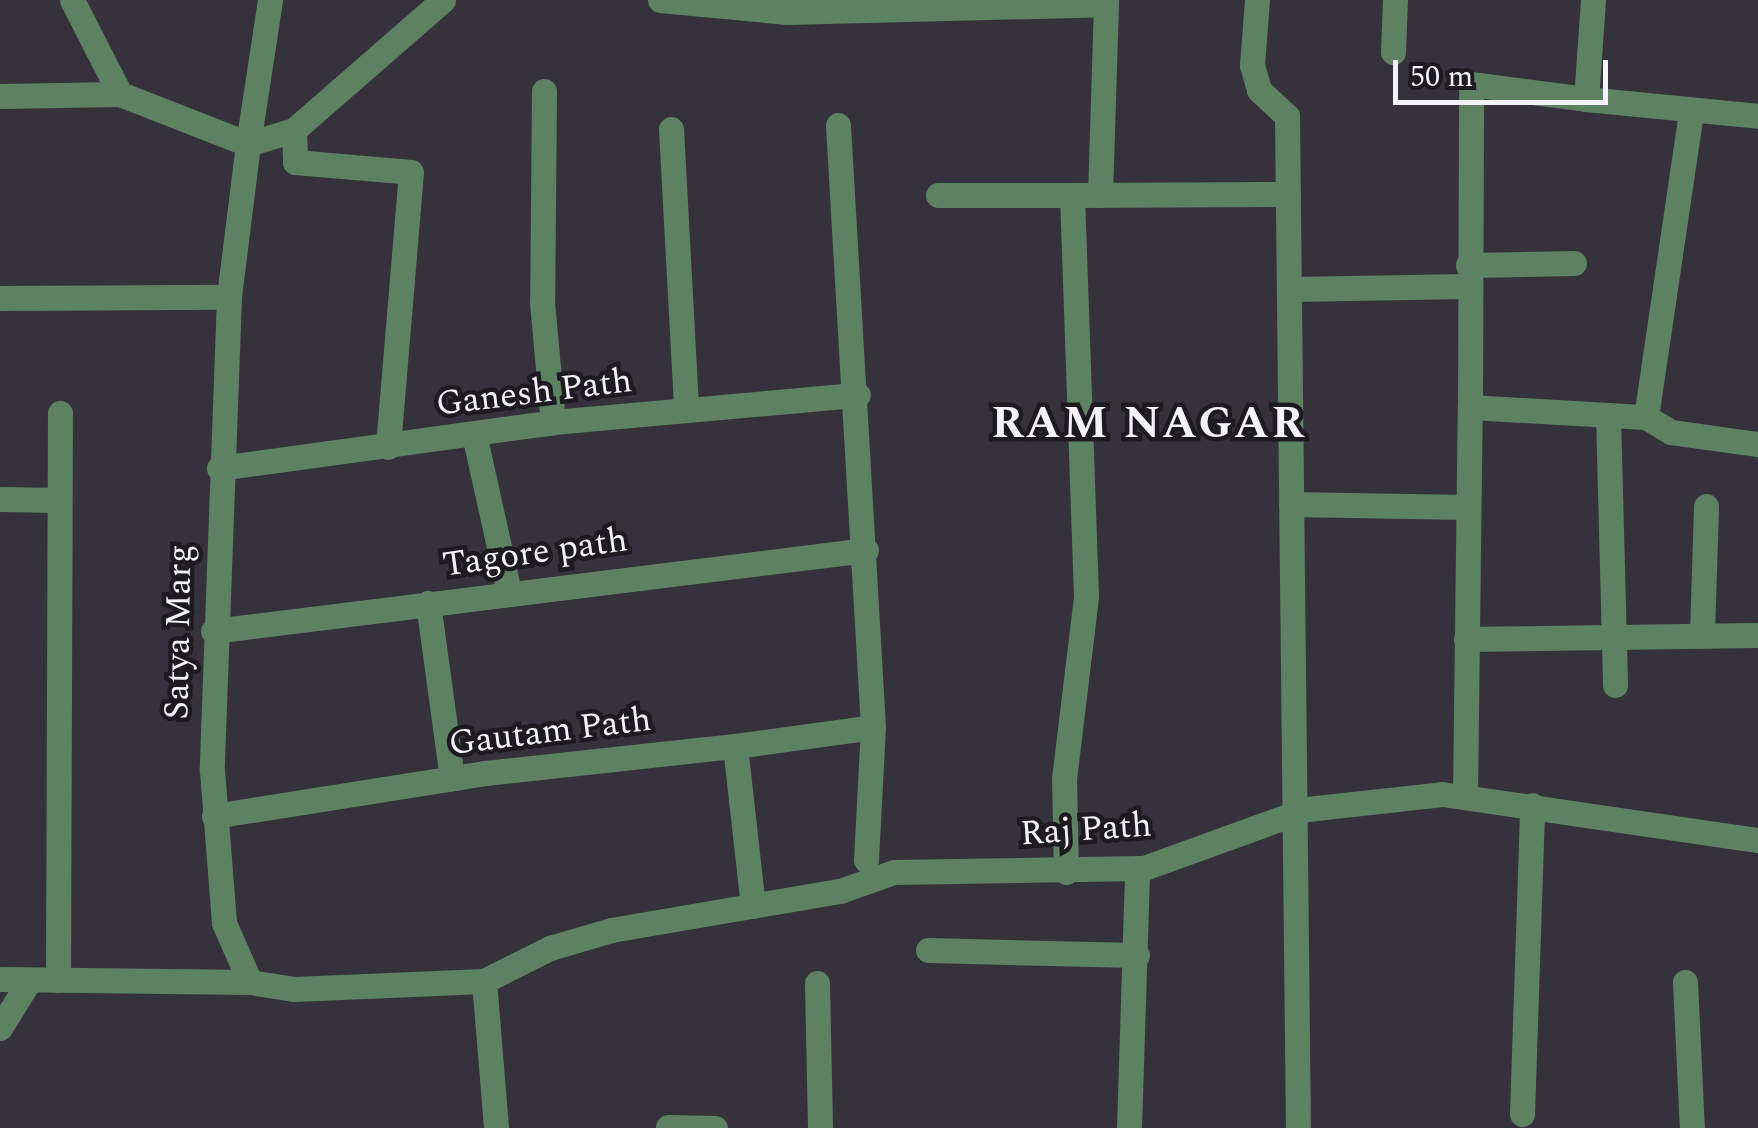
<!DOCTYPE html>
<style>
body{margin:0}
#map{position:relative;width:1758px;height:1128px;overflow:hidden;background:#36323c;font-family:Spectral,serif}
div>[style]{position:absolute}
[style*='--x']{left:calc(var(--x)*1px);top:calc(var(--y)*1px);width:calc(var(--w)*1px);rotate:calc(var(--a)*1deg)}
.minor>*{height:25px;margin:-12.5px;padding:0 12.5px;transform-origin:12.5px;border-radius:12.5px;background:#5d8261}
span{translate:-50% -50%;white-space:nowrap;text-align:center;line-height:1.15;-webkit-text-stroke:9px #1d1b1f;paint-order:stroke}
.street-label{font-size:35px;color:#f4f2f9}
.district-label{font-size:45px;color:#f4f2f9;font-weight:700;letter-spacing:2.5px}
.scale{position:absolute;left:1393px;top:60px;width:215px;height:45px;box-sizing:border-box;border:5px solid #f4f2f9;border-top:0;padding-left:12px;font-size:30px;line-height:35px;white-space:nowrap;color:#f4f2f9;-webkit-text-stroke:8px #1d1b1f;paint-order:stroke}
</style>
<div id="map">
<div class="minor">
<div style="--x:72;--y:0;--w:106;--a:62.9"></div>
<div style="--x:120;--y:94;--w:137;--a:21.3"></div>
<div style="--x:248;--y:144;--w:146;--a:-81.3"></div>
<div style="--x:443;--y:0;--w:198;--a:138.9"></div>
<div style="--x:294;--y:130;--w:48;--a:163.1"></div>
<div style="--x:248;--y:144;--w:154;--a:97.1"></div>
<div style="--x:229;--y:297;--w:473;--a:92.1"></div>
<div style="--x:212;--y:770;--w:153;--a:85.5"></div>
<div style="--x:224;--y:923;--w:64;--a:66.2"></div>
<div style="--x:250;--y:982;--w:45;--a:9"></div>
<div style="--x:294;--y:989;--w:190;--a:-2.4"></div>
<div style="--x:484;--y:981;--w:147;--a:85.3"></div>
<div style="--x:660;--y:0;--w:127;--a:5.4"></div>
<div style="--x:786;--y:12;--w:320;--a:-1.4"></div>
<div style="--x:1257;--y:0;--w:65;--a:94.4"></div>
<div style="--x:1252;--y:65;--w:26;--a:74"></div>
<div style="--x:1259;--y:90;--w:38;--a:43"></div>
<div style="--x:1287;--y:116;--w:1012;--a:89.38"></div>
<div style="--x:1593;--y:0;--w:99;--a:94"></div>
<div style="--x:1586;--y:99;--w:173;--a:5.6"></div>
<div style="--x:1393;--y:52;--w:52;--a:-87.8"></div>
<div style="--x:544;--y:91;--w:211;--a:90.5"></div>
<div style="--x:542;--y:302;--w:121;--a:84.8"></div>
<div style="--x:0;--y:96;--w:120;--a:-1"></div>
<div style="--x:671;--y:129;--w:281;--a:86.9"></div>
<div style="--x:294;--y:130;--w:32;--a:88"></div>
<div style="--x:295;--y:162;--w:116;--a:4.9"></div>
<div style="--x:411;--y:172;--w:276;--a:94.8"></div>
<div style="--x:938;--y:195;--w:134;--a:0"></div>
<div style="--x:1100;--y:195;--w:195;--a:-88.2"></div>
<div style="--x:1468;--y:265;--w:106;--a:-1.1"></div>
<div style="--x:1290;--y:289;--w:178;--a:-1"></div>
<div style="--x:0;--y:298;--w:229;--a:-0.3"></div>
<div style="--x:1470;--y:407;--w:323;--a:-89.8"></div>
<div style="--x:1471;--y:84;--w:116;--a:7.4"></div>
<div style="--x:1608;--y:415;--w:270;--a:88.5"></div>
<div style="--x:1646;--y:417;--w:29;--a:31"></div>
<div style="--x:1671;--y:432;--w:88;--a:7.9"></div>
<div style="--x:474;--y:434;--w:162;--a:77.5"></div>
<div style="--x:219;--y:468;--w:337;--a:-7.8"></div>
<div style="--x:553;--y:422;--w:306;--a:-5.1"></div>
<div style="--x:0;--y:499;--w:59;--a:1"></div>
<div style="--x:1291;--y:504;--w:176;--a:1"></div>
<div style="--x:428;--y:603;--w:177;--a:82.2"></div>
<div style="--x:213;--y:631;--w:658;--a:-7.07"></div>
<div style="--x:1702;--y:634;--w:128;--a:-88.2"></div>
<div style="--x:1466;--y:639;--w:292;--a:-0.8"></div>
<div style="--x:735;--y:746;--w:139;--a:-7.8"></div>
<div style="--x:873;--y:727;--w:603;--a:-93.33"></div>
<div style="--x:1465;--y:797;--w:390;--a:-89.3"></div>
<div style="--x:1470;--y:407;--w:176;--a:3.3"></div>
<div style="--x:1646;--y:417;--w:309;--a:-81.6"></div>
<div style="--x:214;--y:816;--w:274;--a:-9"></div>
<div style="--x:485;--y:773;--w:251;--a:-6.2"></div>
<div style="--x:735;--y:746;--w:161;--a:83.6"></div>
<div style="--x:866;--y:860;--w:133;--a:-87"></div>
<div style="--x:1066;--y:872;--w:93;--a:-91.2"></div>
<div style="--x:1064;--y:779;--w:184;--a:-83.1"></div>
<div style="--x:1086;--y:596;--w:401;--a:-92"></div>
<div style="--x:1072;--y:195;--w:216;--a:-0.3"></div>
<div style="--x:928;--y:950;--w:209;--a:1.4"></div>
<div style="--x:0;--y:979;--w:250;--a:0.7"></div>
<div style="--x:58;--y:980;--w:567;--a:-89.8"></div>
<div style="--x:484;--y:981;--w:74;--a:-26.6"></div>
<div style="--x:550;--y:948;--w:64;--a:-16.4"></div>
<div style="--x:611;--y:930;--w:232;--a:-9.7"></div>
<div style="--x:840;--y:891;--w:57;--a:-19.4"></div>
<div style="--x:894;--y:872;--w:250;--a:-0.9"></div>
<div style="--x:1144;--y:868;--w:173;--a:-19.9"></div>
<div style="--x:1307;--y:809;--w:136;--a:-6.3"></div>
<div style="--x:1442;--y:794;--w:319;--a:8.3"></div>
<div style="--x:1685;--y:982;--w:146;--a:87.3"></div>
<div style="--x:817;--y:983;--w:145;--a:88.8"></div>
<div style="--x:0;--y:1028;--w:55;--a:-58.3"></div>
<div style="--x:1522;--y:1114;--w:309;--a:-88.1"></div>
<div style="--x:668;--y:1127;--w:47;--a:1.2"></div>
<div style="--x:1129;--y:1128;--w:260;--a:-88.2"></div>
</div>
<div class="street-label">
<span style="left:534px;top:393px;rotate:-7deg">Ganesh Path</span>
<span style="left:535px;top:553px;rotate:-8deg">Tagore path</span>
<span style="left:179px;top:632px;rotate:-89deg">Satya Marg</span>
<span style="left:550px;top:732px;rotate:-7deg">Gautam Path</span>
<span style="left:1086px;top:830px;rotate:-4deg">Raj Path</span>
</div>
<div class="district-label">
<span style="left:1149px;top:424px">RAM NAGAR</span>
</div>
<div class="scale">50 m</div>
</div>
